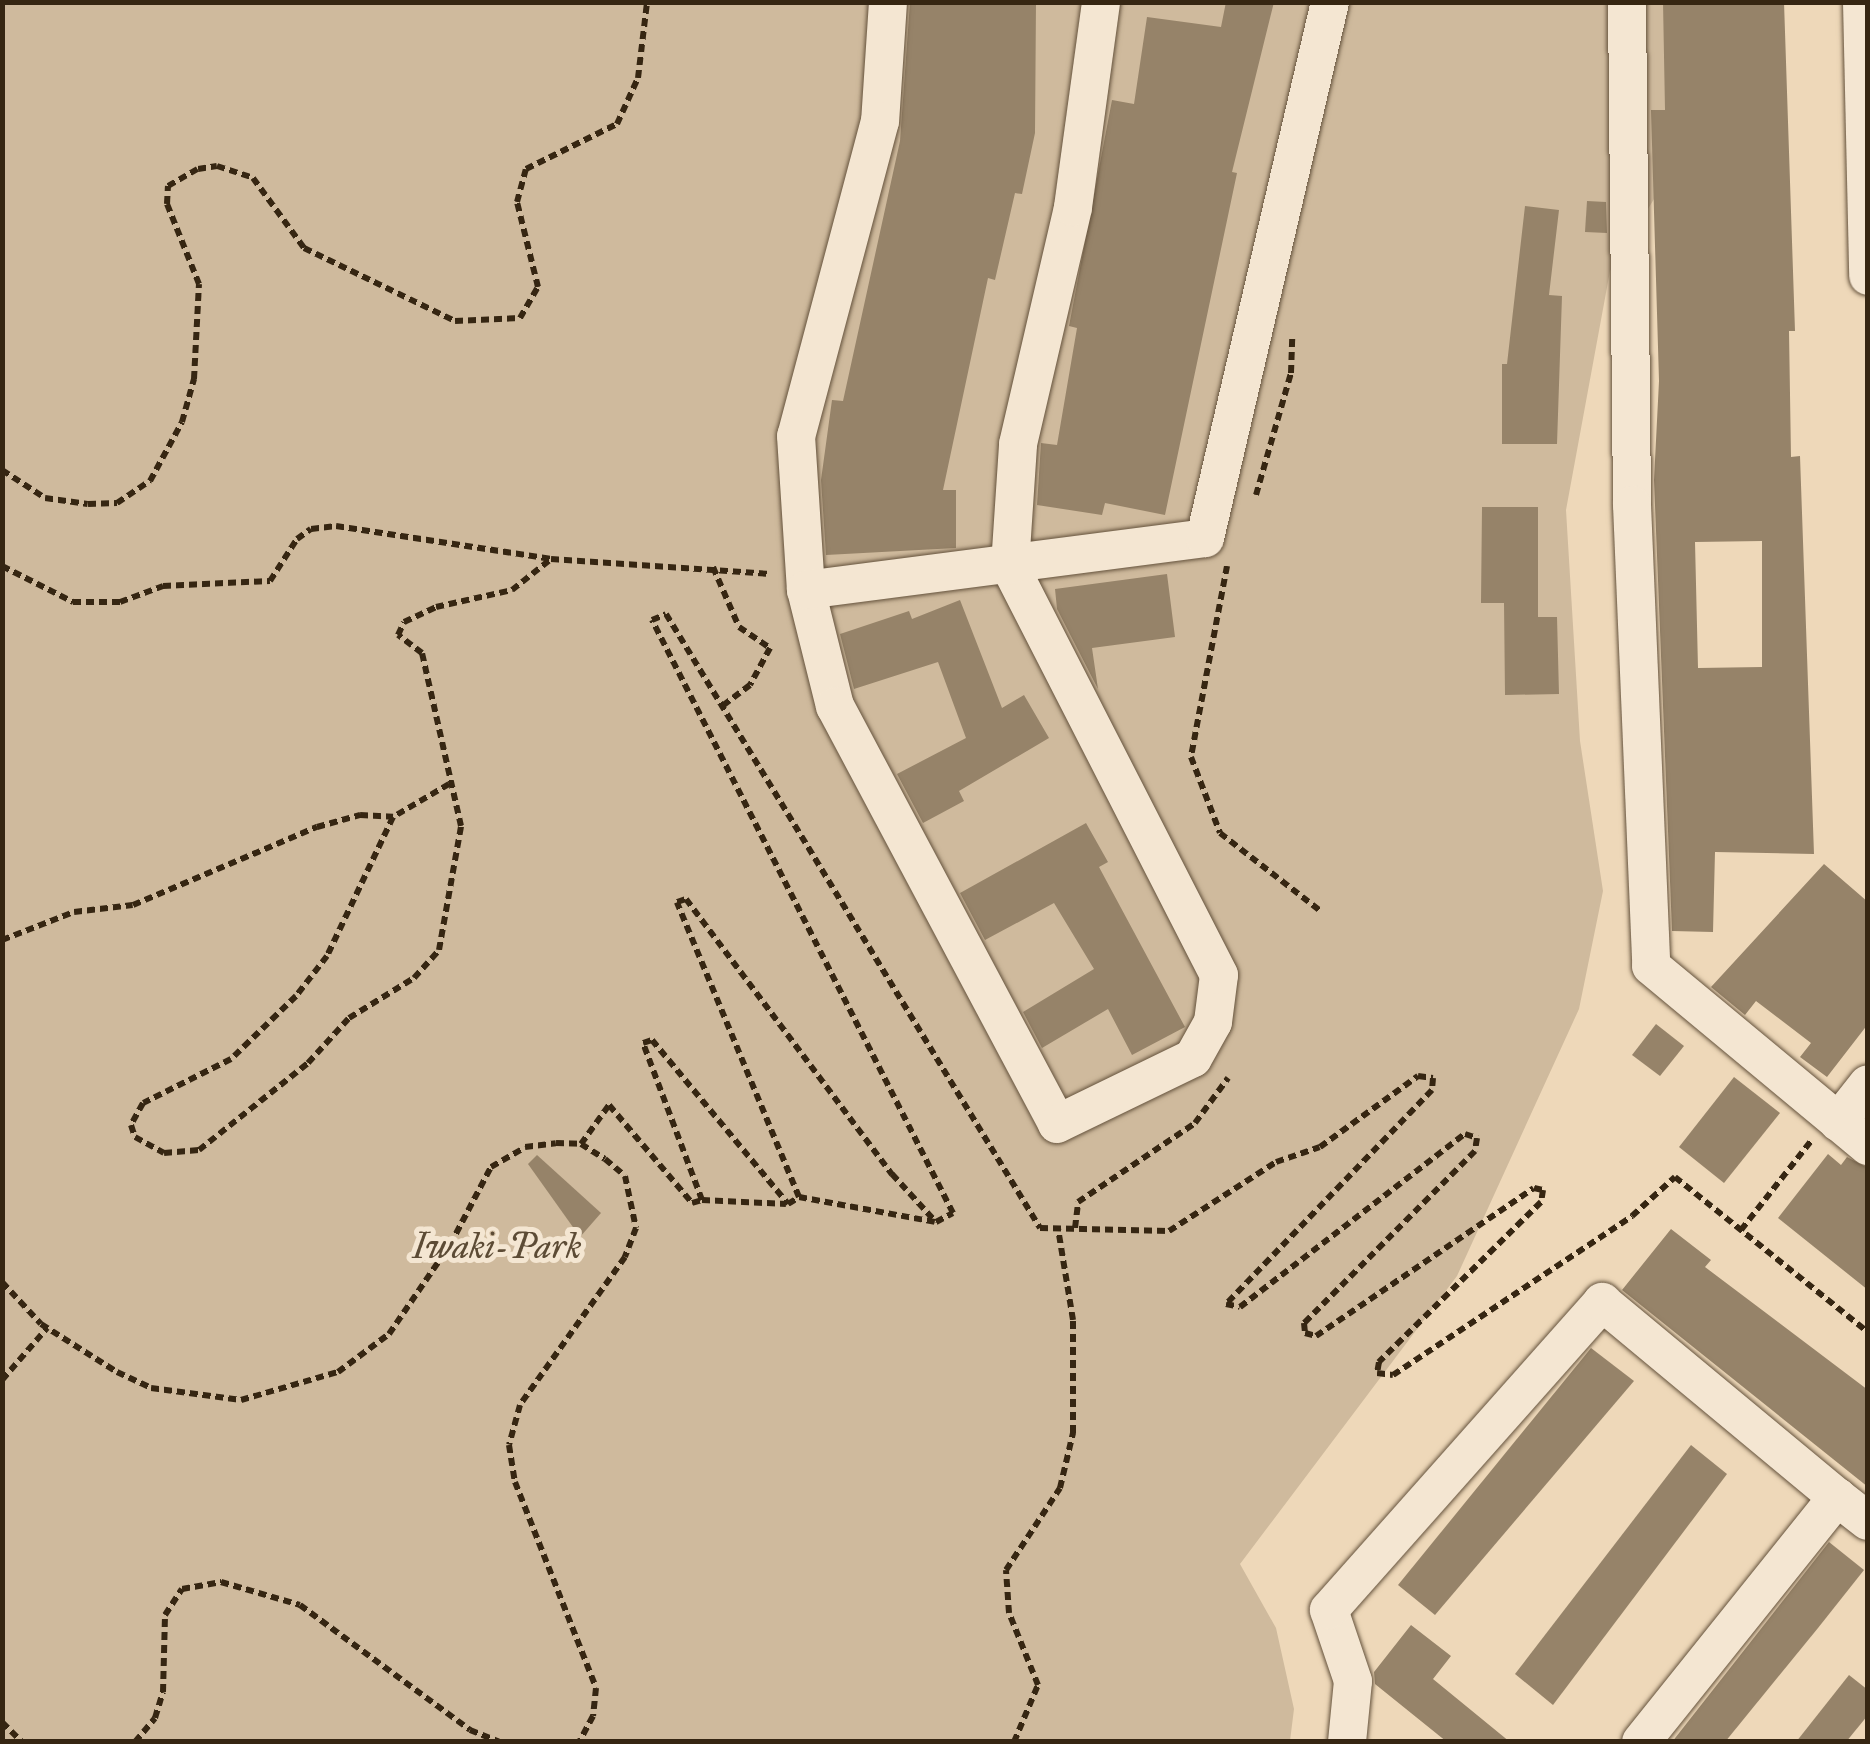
<!DOCTYPE html>
<style>
body{margin:0}
#map{position:relative;width:1870px;height:1744px;overflow:hidden;background:#eed8b9;font-family:"IM FELL Great Primer",serif}
div>[style]{position:absolute}
[style*='--x']{left:calc(var(--x)*1px);top:calc(var(--y)*1px);width:calc(var(--w)*1px);rotate:calc(var(--a)*1deg)}
.green>*{inset:0;background:#cfba9d}
.building>*{inset:0;background:#968369}
.path>*{height:6px;margin-top:-3px;transform-origin:0;background:repeating-linear-gradient(90deg,#362612 0 8px,transparent 0 13px)}
.roads{filter:drop-shadow(0 0 2px #64523c) drop-shadow(0 0 2px #64523c)}
.minor>*{height:38px;margin:-19px;padding:0 19px;transform-origin:19px;border-radius:19px;background:#f4e6d2}
span{translate:-50% -50%;white-space:nowrap;text-align:center;line-height:1.15;-webkit-text-stroke:10px #f4e6d2;paint-order:stroke}
.park-label{font-size:35px;color:#5c4b35;font-style:italic}
.frame{position:absolute;inset:0;border:5px solid #362612;pointer-events:none}
</style>
<div id="map">
<div class="green">
<div style="clip-path:polygon(3px 3px,1774px 3px,1610px 271px,1566px 510px,1580px 741px,1603px 891px,1579px 1009px,1457px 1276px,1240px 1564px,1276px 1628px,1294px 1709px,1290px 1741px,3px 1742px)"></div>
</div>
<div class="building">
<div style="clip-path:polygon(910px 2px,1036px 2px,1035px 133px,1022px 194px,1015px 193px,995px 280px,988px 278px,943px 490px,956px 490px,956px 548px,826px 555px,821px 480px,832px 400px,843px 401px,900px 141px)"></div>
<div style="clip-path:polygon(1226px 2px,1274px 2px,1232px 172px,1237px 173px,1165px 515px,1105px 503px,1102px 515px,1037px 505px,1041px 443px,1057px 445px,1077px 328px,1069px 326px,1112px 100px,1134px 104px,1147px 17px,1221px 27px)"></div>
<div style="clip-path:polygon(evenodd,1663px 2px,1784px 2px,1795px 331px,1789px 331px,1791px 457px,1800px 456px,1814px 854px,1715px 852px,1713px 932px,1672px 931px,1654px 480px,1659px 381px,1651px 110px,1665px 110px,1663px 2px,1762px 541px,1762px 667px,1698px 668px,1695px 542px,1762px 541px)"></div>
<div style="clip-path:polygon(1587px 201px,1606px 202px,1607px 233px,1585px 232px)"></div>
<div style="clip-path:polygon(1525px 206px,1559px 210px,1549px 295px,1562px 296px,1557px 444px,1502px 444px,1502px 364px,1507px 364px)"></div>
<div style="clip-path:polygon(1482px 507px,1538px 507px,1538px 617px,1557px 617px,1559px 694px,1505px 695px,1504px 603px,1481px 603px)"></div>
<div style="clip-path:polygon(1167px 574px,1175px 637px,1092px 648px,1098px 689px,1057px 609px,1055px 589px)"></div>
<div style="clip-path:polygon(960px 600px,1002px 708px,1024px 695px,1049px 738px,959px 791px,964px 801px,923px 823px,897px 774px,966px 738px,938px 662px,854px 689px,840px 634px,909px 611px,912px 619px)"></div>
<div style="clip-path:polygon(1086px 823px,1108px 862px,1099px 867px,1185px 1027px,1132px 1055px,1108px 1009px,1042px 1048px,1023px 1012px,1094px 969px,1054px 903px,985px 940px,960px 893px)"></div>
<div style="clip-path:polygon(1824px 864px,1868px 902px,1868px 1024px,1827px 1077px,1800px 1057px,1811px 1043px,1756px 1001px,1745px 1015px,1711px 987px)"></div>
<div style="clip-path:polygon(1656px 1024px,1684px 1046px,1660px 1076px,1632px 1055px)"></div>
<div style="clip-path:polygon(1734px 1077px,1780px 1113px,1724px 1183px,1679px 1147px)"></div>
<div style="clip-path:polygon(1828px 1154px,1841px 1165px,1847px 1157px,1868px 1168px,1868px 1290px,1778px 1218px)"></div>
<div style="clip-path:polygon(537px 1155px,601px 1213px,580px 1237px,528px 1164px)"></div>
<div style="clip-path:polygon(1671px 1229px,1711px 1260px,1705px 1267px,1868px 1390px,1868px 1487px,1622px 1290px)"></div>
<div style="clip-path:polygon(1591px 1348px,1634px 1381px,1435px 1615px,1398px 1585px)"></div>
<div style="clip-path:polygon(1691px 1445px,1727px 1474px,1553px 1705px,1515px 1674px)"></div>
<div style="clip-path:polygon(1829px 1542px,1864px 1570px,1818px 1628px,1725px 1742px,1672px 1742px)"></div>
<div style="clip-path:polygon(1411px 1625px,1451px 1656px,1433px 1679px,1510px 1742px,1447px 1742px,1375px 1684px,1374px 1672px)"></div>
<div style="clip-path:polygon(1849px 1675px,1868px 1690px,1868px 1715px,1846px 1742px,1796px 1742px)"></div>
</div>
<div class="path">
<div style="--x:2;--y:470;--w:51;--a:33.1"></div>
<div style="--x:45;--y:498;--w:43;--a:7.9"></div>
<div style="--x:88;--y:504;--w:29;--a:-2"></div>
<div style="--x:117;--y:503;--w:40;--a:-34"></div>
<div style="--x:150;--y:481;--w:67;--a:-61.5"></div>
<div style="--x:182;--y:422;--w:45;--a:-74.4"></div>
<div style="--x:194;--y:379;--w:95;--a:-87"></div>
<div style="--x:199;--y:284;--w:86;--a:-111.8"></div>
<div style="--x:167;--y:204;--w:18;--a:-87"></div>
<div style="--x:168;--y:186;--w:34;--a:-30"></div>
<div style="--x:198;--y:169;--w:19;--a:-9"></div>
<div style="--x:217;--y:166;--w:38;--a:18"></div>
<div style="--x:253;--y:178;--w:87;--a:53.9"></div>
<div style="--x:304;--y:248;--w:168;--a:25.8"></div>
<div style="--x:455;--y:321;--w:65;--a:-2.6"></div>
<div style="--x:520;--y:318;--w:36;--a:-60"></div>
<div style="--x:538;--y:287;--w:88;--a:-103.9"></div>
<div style="--x:517;--y:202;--w:34;--a:-75"></div>
<div style="--x:526;--y:169;--w:102;--a:-26.3"></div>
<div style="--x:617;--y:124;--w:51;--a:-65.5"></div>
<div style="--x:638;--y:78;--w:77;--a:-83.2"></div>
<div style="--x:1256;--y:495;--w:127;--a:-74"></div>
<div style="--x:1291;--y:373;--w:35;--a:-88"></div>
<div style="--x:2;--y:566;--w:80;--a:26.9"></div>
<div style="--x:73;--y:602;--w:47;--a:0"></div>
<div style="--x:120;--y:602;--w:46;--a:-20.4"></div>
<div style="--x:163;--y:586;--w:107;--a:-2.7"></div>
<div style="--x:270;--y:581;--w:50;--a:-57.3"></div>
<div style="--x:297;--y:539;--w:17;--a:-36"></div>
<div style="--x:311;--y:529;--w:25;--a:-7"></div>
<div style="--x:336;--y:526;--w:218;--a:8.7"></div>
<div style="--x:551;--y:559;--w:220;--a:3.9"></div>
<div style="--x:1227;--y:566;--w:194;--a:100.7"></div>
<div style="--x:1191;--y:757;--w:81;--a:69.1"></div>
<div style="--x:1220;--y:833;--w:129;--a:37.8"></div>
<div style="--x:713;--y:567;--w:65;--a:66.6"></div>
<div style="--x:739;--y:627;--w:37;--a:34"></div>
<div style="--x:770;--y:648;--w:42;--a:118.4"></div>
<div style="--x:750;--y:685;--w:35;--a:143"></div>
<div style="--x:449;--y:784;--w:65;--a:149.5"></div>
<div style="--x:393;--y:817;--w:154;--a:115.4"></div>
<div style="--x:327;--y:956;--w:51;--a:127.8"></div>
<div style="--x:296;--y:996;--w:91;--a:135.9"></div>
<div style="--x:231;--y:1059;--w:98;--a:153.4"></div>
<div style="--x:143;--y:1103;--w:25;--a:119"></div>
<div style="--x:131;--y:1125;--w:13;--a:72"></div>
<div style="--x:135;--y:1137;--w:33;--a:29"></div>
<div style="--x:164;--y:1153;--w:35;--a:-5"></div>
<div style="--x:199;--y:1150;--w:139;--a:-38.6"></div>
<div style="--x:308;--y:1063;--w:61;--a:-47.7"></div>
<div style="--x:349;--y:1018;--w:76;--a:-31.6"></div>
<div style="--x:414;--y:978;--w:38;--a:-48"></div>
<div style="--x:439;--y:950;--w:126;--a:-79.9"></div>
<div style="--x:461;--y:826;--w:177;--a:-102.7"></div>
<div style="--x:422;--y:653;--w:30;--a:-143"></div>
<div style="--x:398;--y:635;--w:14;--a:-65"></div>
<div style="--x:404;--y:622;--w:35;--a:-25"></div>
<div style="--x:436;--y:607;--w:78;--a:-12.6"></div>
<div style="--x:512;--y:590;--w:50;--a:-38.5"></div>
<div style="--x:2;--y:940;--w:77;--a:-21.3"></div>
<div style="--x:74;--y:912;--w:59;--a:-6.8"></div>
<div style="--x:133;--y:905;--w:200;--a:-23"></div>
<div style="--x:317;--y:827;--w:45;--a:-15.6"></div>
<div style="--x:360;--y:815;--w:33;--a:3"></div>
<div style="--x:581;--y:1144;--w:48;--a:-54.3"></div>
<div style="--x:609;--y:1105;--w:128;--a:49.7"></div>
<div style="--x:692;--y:1203;--w:10;--a:-17"></div>
<div style="--x:702;--y:1200;--w:168;--a:-110.6"></div>
<div style="--x:643;--y:1043;--w:9;--a:-18"></div>
<div style="--x:652;--y:1040;--w:213;--a:50.3"></div>
<div style="--x:788;--y:1204;--w:13;--a:-32"></div>
<div style="--x:799;--y:1197;--w:319;--a:-112.5"></div>
<div style="--x:677;--y:902;--w:9;--a:-18"></div>
<div style="--x:686;--y:899;--w:344;--a:53.2"></div>
<div style="--x:892;--y:1174;--w:65;--a:47.5"></div>
<div style="--x:936;--y:1222;--w:19;--a:-28"></div>
<div style="--x:953;--y:1213;--w:665;--a:-116.91"></div>
<div style="--x:652;--y:620;--w:15;--a:-23"></div>
<div style="--x:666;--y:614;--w:719;--a:58.65"></div>
<div style="--x:1040;--y:1228;--w:129;--a:1.3"></div>
<div style="--x:1169;--y:1231;--w:127;--a:-32.8"></div>
<div style="--x:1276;--y:1162;--w:46;--a:-18.8"></div>
<div style="--x:1320;--y:1147;--w:121;--a:-35.9"></div>
<div style="--x:1418;--y:1076;--w:15;--a:8"></div>
<div style="--x:1433;--y:1078;--w:12;--a:95"></div>
<div style="--x:1432;--y:1090;--w:297;--a:133.9"></div>
<div style="--x:1226;--y:1304;--w:14;--a:12"></div>
<div style="--x:1240;--y:1307;--w:284;--a:-37.6"></div>
<div style="--x:1465;--y:1134;--w:13;--a:18"></div>
<div style="--x:1477;--y:1138;--w:13;--a:99"></div>
<div style="--x:1475;--y:1151;--w:243;--a:134.8"></div>
<div style="--x:1304;--y:1323;--w:10;--a:84"></div>
<div style="--x:1305;--y:1333;--w:11;--a:15"></div>
<div style="--x:1316;--y:1336;--w:263;--a:-34.2"></div>
<div style="--x:1534;--y:1188;--w:9;--a:13"></div>
<div style="--x:1543;--y:1190;--w:12;--a:99"></div>
<div style="--x:1541;--y:1202;--w:228;--a:135.4"></div>
<div style="--x:1379;--y:1362;--w:11;--a:100"></div>
<div style="--x:1377;--y:1373;--w:16;--a:7"></div>
<div style="--x:1393;--y:1375;--w:287;--a:-33.6"></div>
<div style="--x:1632;--y:1216;--w:58;--a:-42.2"></div>
<div style="--x:1675;--y:1177;--w:248;--a:38.8"></div>
<div style="--x:799;--y:1197;--w:138;--a:10.4"></div>
<div style="--x:702;--y:1200;--w:84;--a:2.7"></div>
<div style="--x:1075;--y:1228;--w:26;--a:-83"></div>
<div style="--x:1078;--y:1202;--w:141;--a:-34"></div>
<div style="--x:1195;--y:1123;--w:56;--a:-53.7"></div>
<div style="--x:1741;--y:1230;--w:113;--a:-51.8"></div>
<div style="--x:2;--y:1282;--w:57;--a:47.1"></div>
<div style="--x:41;--y:1324;--w:90;--a:32.3"></div>
<div style="--x:117;--y:1372;--w:38;--a:25"></div>
<div style="--x:151;--y:1388;--w:91;--a:7.6"></div>
<div style="--x:241;--y:1400;--w:101;--a:-16.1"></div>
<div style="--x:338;--y:1372;--w:64;--a:-36.7"></div>
<div style="--x:389;--y:1334;--w:108;--a:-55.6"></div>
<div style="--x:450;--y:1245;--w:88;--a:-62.3"></div>
<div style="--x:491;--y:1167;--w:39;--a:-30"></div>
<div style="--x:525;--y:1147;--w:31;--a:-7"></div>
<div style="--x:556;--y:1143;--w:25;--a:2"></div>
<div style="--x:581;--y:1144;--w:28;--a:32"></div>
<div style="--x:605;--y:1159;--w:26;--a:40"></div>
<div style="--x:625;--y:1176;--w:53;--a:78.1"></div>
<div style="--x:636;--y:1228;--w:31;--a:111"></div>
<div style="--x:625;--y:1257;--w:181;--a:125.4"></div>
<div style="--x:520;--y:1405;--w:41;--a:105.4"></div>
<div style="--x:509;--y:1445;--w:37;--a:81"></div>
<div style="--x:515;--y:1482;--w:221;--a:68.5"></div>
<div style="--x:596;--y:1688;--w:28;--a:96"></div>
<div style="--x:593;--y:1716;--w:30;--a:118"></div>
<div style="--x:2;--y:1380;--w:69;--a:-49.1"></div>
<div style="--x:2;--y:1722;--w:28;--a:45"></div>
<div style="--x:135;--y:1742;--w:31;--a:-50"></div>
<div style="--x:155;--y:1718;--w:27;--a:-73"></div>
<div style="--x:163;--y:1692;--w:77;--a:-88.5"></div>
<div style="--x:165;--y:1615;--w:31;--a:-57"></div>
<div style="--x:182;--y:1589;--w:40;--a:-10"></div>
<div style="--x:221;--y:1582;--w:82;--a:16.2"></div>
<div style="--x:300;--y:1605;--w:211;--a:36.3"></div>
<div style="--x:470;--y:1730;--w:31;--a:22"></div>
<div style="--x:1014;--y:1742;--w:62;--a:-67.2"></div>
<div style="--x:1038;--y:1685;--w:78;--a:-111.9"></div>
<div style="--x:1009;--y:1613;--w:43;--a:-94"></div>
<div style="--x:1006;--y:1570;--w:98;--a:-56.6"></div>
<div style="--x:1060;--y:1488;--w:57;--a:-76.7"></div>
<div style="--x:1073;--y:1433;--w:113;--a:-90"></div>
<div style="--x:1073;--y:1320;--w:93;--a:-99.3"></div>
</div>
<div class="roads">
<div class="minor">
<div style="--x:888;--y:2;--w:119;--a:93.8"></div>
<div style="--x:880;--y:121;--w:326;--a:104.9"></div>
<div style="--x:796;--y:436;--w:154;--a:86.3"></div>
<div style="--x:806;--y:590;--w:120;--a:76"></div>
<div style="--x:835;--y:706;--w:473;--a:62"></div>
<div style="--x:1057;--y:1124;--w:151;--a:-25.9"></div>
<div style="--x:1193;--y:1058;--w:41;--a:-60.9"></div>
<div style="--x:1213;--y:1022;--w:47;--a:-82.7"></div>
<div style="--x:1219;--y:975;--w:459;--a:-117.1"></div>
<div style="--x:1010;--y:566;--w:122;--a:-86.2"></div>
<div style="--x:1018;--y:444;--w:243;--a:-76.9"></div>
<div style="--x:1073;--y:207;--w:207;--a:-82.2"></div>
<div style="--x:1627;--y:2;--w:503;--a:89.43"></div>
<div style="--x:1632;--y:505;--w:461;--a:87.6"></div>
<div style="--x:1651;--y:966;--w:282;--a:39.7"></div>
<div style="--x:1862;--y:2;--w:274;--a:88.7"></div>
<div style="--x:806;--y:590;--w:402;--a:-7.4"></div>
<div style="--x:1205;--y:538;--w:550;--a:-76.87"></div>
<div style="--x:1838;--y:1122;--w:48;--a:-51.7"></div>
<div style="--x:1347;--y:1742;--w:61;--a:-84.4"></div>
<div style="--x:1353;--y:1681;--w:75;--a:-108.7"></div>
<div style="--x:1329;--y:1610;--w:412;--a:-48.4"></div>
<div style="--x:1602;--y:1302;--w:305;--a:39.7"></div>
<div style="--x:1641;--y:1742;--w:314;--a:-51.3"></div>
<div style="--x:1837;--y:1497;--w:39;--a:38"></div>
</div>
</div>
<div class="park-label">
<span style="left:497px;top:1247px">Iwaki-Park</span>
</div>
<div class="frame"></div>
</div>
